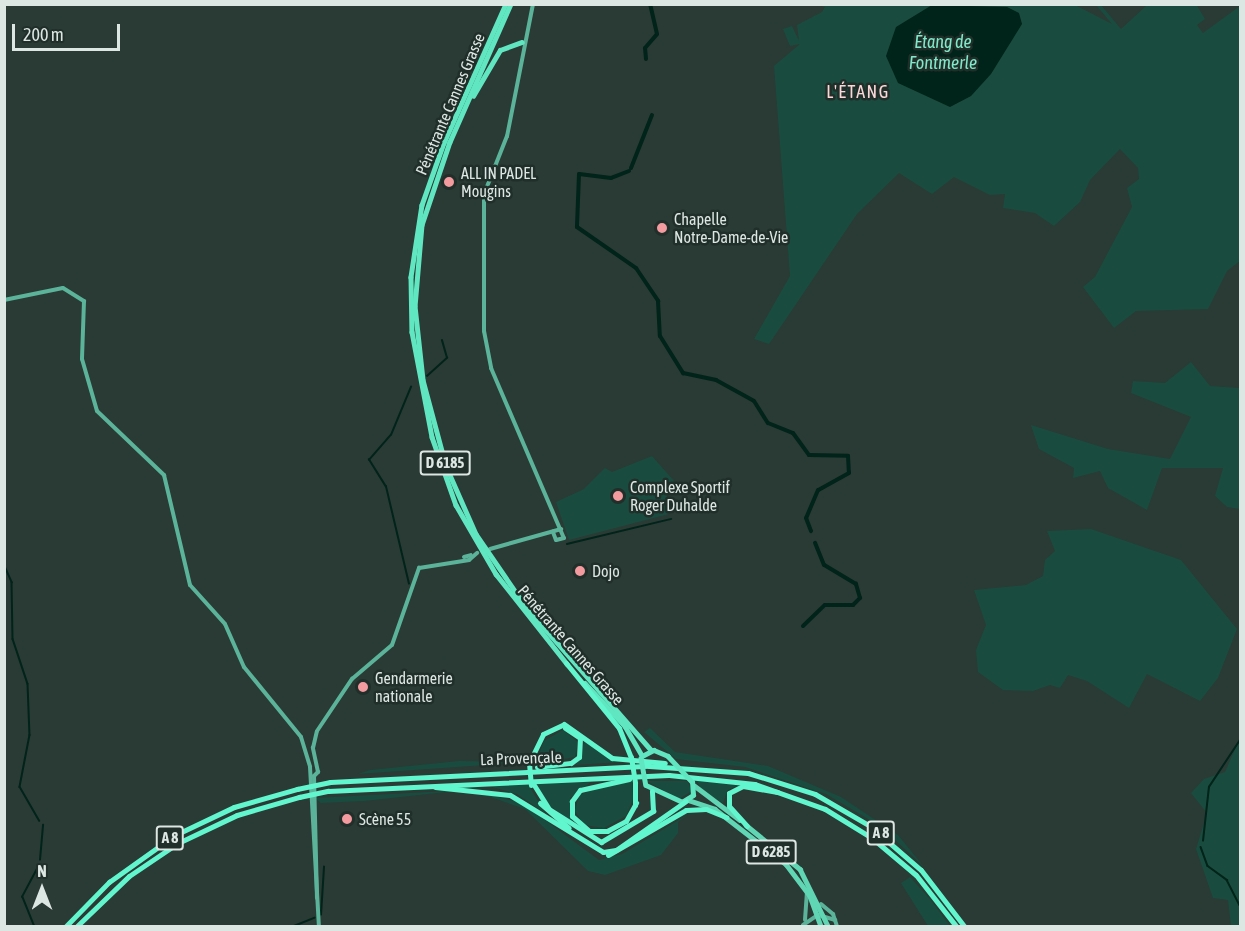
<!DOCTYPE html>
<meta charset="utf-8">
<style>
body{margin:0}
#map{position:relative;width:1245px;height:931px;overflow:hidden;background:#2a3a34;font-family:"Asap Condensed",sans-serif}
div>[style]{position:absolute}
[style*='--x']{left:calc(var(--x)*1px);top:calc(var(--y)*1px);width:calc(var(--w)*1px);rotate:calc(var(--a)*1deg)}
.green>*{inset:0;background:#194c3e}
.water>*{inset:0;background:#00231a}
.stream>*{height:1.5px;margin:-0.75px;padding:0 0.75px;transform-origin:0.75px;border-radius:0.75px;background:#00231a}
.canal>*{height:4px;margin:-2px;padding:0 2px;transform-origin:2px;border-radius:2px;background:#00231a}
.secondary>*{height:4px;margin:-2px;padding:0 2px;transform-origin:2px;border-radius:2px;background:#5bb399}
.primary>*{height:4.5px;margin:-2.25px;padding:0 2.25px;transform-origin:2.25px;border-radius:2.25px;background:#60d6b5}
.trunk>*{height:4.5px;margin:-2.25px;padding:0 2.25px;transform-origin:2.25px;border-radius:2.25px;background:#61e6c2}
.motorway>*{height:5px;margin:-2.5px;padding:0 2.5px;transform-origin:2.5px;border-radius:2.5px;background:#62f6ce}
.trunk-bridge>*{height:4.5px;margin:-2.25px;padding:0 2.25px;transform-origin:2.25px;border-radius:2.25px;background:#61e6c2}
.motorway-bridge>*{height:5px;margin:-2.5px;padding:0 2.5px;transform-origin:2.5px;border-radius:2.5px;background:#62f6ce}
.dots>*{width:16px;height:16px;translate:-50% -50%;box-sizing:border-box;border:3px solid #202f2a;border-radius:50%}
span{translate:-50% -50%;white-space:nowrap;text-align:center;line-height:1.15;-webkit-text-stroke:5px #202f2a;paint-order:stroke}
.shield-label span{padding:2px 4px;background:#202f2a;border:2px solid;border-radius:4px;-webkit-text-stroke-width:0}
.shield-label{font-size:15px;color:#dce6e2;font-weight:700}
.street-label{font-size:16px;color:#dce6e2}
.poi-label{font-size:16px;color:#dce6e2}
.left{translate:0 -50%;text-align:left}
.water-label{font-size:18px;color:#80e9c9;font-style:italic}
.neighbourhood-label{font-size:18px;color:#fbd8d8;letter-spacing:1.5px}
.frame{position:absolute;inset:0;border:6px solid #dce6e2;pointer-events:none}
.north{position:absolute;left:12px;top:859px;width:60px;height:60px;-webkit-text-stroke:4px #202f2a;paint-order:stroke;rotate:0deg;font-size:16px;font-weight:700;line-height:24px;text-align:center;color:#dce6e2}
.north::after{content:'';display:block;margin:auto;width:21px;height:27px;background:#dce6e2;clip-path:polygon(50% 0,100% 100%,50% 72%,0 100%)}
.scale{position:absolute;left:12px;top:24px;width:108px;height:27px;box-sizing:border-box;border:3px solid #dce6e2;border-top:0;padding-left:8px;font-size:18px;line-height:21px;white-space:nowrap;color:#dce6e2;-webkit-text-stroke:4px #202f2a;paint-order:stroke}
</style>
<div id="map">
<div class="green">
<div style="clip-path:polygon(1196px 4px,1205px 19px,1197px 25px,1203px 33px,1240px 6px,1240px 261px,1227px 271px,1208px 309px,1136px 311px,1114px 328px,1083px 287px,1095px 277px,1132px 207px,1127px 188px,1139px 179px,1138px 168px,1120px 149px,1090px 180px,1080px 202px,1054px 226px,1035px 213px,1003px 208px,1005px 194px,990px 195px,954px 177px,932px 194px,899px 173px,857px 214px,769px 344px,754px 339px,790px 276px,774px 66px,800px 44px,790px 46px,783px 29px,792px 26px,799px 41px,797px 25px,822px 12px,825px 7px,819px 5px,1075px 5px,1112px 24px,1096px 5px,1101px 5px,1121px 29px,1147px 5px)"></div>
<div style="clip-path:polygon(1191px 362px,1210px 386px,1240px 388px,1240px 509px,1227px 507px,1215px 496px,1223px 468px,1162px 468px,1147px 510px,1108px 488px,1100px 471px,1073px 478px,1074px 468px,1039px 449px,1031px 425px,1108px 449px,1170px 459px,1191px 417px,1131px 393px,1133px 381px,1165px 383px)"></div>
<div style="clip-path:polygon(652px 456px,674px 481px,666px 486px,669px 514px,569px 540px,556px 502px,584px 489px,605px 468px,612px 472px)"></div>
<div style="clip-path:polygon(1091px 529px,1181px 560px,1237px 629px,1218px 678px,1200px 701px,1147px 674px,1129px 708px,1087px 681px,1068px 675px,1060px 688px,1050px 685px,1033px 691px,1003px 690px,978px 672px,976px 650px,986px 625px,974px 590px,1026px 585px,1043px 576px,1045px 560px,1055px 551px,1047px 531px)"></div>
<div style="clip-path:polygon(650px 728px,675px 752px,768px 766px,841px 797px,898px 835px,924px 867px,880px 826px,826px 794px,745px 767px,676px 759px,644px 732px)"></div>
<div style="clip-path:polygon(563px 730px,578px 742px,575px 757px,535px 764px,544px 741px)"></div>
<div style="clip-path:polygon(1240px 738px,1240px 926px,1231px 926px,1228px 900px,1213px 898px,1196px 849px,1207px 813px,1191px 793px,1204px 779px,1225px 772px)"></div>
<div style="clip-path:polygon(585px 740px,598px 752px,620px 762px,576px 765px)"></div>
<div style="clip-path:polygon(459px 761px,528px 762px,358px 774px,370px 770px)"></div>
<div style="clip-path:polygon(592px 781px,570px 798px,573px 823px,549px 805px,536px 783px)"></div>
<div style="clip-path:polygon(647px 781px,687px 781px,692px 791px,679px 799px)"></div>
<div style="clip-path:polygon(697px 781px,707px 781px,737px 785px,727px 791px,723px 803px,703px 792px)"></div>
<div style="clip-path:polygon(615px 782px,632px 782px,633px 799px,626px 816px,604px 828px,584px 825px,575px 811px,579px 795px)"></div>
<div style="clip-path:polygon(528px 784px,545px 813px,517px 794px,489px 786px)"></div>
<div style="clip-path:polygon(465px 790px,364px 801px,321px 803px,315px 798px)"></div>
<div style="clip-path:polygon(470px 790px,522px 803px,599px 860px,622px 854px,689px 814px,678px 822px,678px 833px,661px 855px,605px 875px,588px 871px,525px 809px)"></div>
<div style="clip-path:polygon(910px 877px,930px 899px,950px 926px,928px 926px,901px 883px)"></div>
</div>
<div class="water">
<div style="clip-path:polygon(932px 5px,1007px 7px,1019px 13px,1022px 24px,991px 74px,971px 96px,950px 107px,898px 83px,886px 56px,896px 27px)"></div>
</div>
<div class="stream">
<div style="--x:427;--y:376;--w:27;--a:-42"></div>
<div style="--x:447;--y:358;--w:18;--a:-106"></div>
<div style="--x:567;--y:544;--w:107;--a:-13.5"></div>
<div style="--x:4;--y:564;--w:20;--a:66"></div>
<div style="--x:12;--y:582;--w:57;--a:89"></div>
<div style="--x:13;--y:639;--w:47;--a:71.6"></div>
<div style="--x:28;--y:684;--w:51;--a:87.8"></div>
<div style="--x:30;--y:735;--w:53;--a:100.9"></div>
<div style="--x:20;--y:787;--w:39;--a:60"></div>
<div style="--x:409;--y:584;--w:100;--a:-103.3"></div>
<div style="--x:386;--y:487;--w:32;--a:-122"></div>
<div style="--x:369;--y:460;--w:33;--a:-49"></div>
<div style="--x:391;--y:435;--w:52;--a:-67.4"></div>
<div style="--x:1203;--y:841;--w:54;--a:-83.7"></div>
<div style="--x:1209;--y:787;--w:56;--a:-56.6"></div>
<div style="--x:1201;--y:847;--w:20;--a:70"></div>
<div style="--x:1208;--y:866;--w:24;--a:36"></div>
<div style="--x:1227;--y:880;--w:28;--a:63"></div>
<div style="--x:40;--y:860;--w:35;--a:-85"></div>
<div style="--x:321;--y:915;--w:48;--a:-86.4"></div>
<div style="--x:34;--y:926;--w:31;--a:-112"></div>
<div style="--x:22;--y:897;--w:34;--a:-62"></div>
<div style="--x:294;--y:926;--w:22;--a:-22"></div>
</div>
<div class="canal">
<div style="--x:646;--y:59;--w:11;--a:-95"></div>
<div style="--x:645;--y:48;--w:18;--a:-49"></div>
<div style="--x:657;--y:34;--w:31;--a:-103"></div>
<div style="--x:631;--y:168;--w:57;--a:-68.4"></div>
<div style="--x:629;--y:171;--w:19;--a:159"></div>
<div style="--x:611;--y:178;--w:32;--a:-173"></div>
<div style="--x:579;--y:174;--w:53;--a:92.2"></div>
<div style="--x:577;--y:227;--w:72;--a:34.8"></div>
<div style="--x:636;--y:268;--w:40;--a:56"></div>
<div style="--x:658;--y:301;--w:35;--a:87"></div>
<div style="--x:660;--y:336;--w:44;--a:58.1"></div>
<div style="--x:683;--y:373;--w:34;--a:12"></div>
<div style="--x:716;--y:380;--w:43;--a:28.9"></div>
<div style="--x:754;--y:401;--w:26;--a:58"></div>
<div style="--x:768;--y:423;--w:27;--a:22"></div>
<div style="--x:793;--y:433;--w:27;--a:54"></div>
<div style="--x:809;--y:455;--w:39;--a:1"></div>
<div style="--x:848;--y:456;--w:17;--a:87"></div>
<div style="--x:849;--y:473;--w:35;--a:151"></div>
<div style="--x:818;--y:490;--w:30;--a:113"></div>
<div style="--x:806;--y:518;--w:14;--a:69"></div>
<div style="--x:803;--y:626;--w:30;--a:-44"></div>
<div style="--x:825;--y:605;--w:28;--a:0"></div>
<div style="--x:853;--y:605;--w:10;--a:-45"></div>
<div style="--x:860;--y:598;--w:15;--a:-106"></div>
<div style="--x:856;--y:584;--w:37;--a:-149"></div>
<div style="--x:824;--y:565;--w:24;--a:-112"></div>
</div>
<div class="secondary">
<div style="--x:533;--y:4;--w:135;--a:101.1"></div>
<div style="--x:507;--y:136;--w:62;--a:111.6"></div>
<div style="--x:484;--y:194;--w:137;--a:90"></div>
<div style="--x:484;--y:331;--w:38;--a:79"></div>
<div style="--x:491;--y:368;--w:185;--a:66.8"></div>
<div style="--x:564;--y:538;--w:8;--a:166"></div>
<div style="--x:556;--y:540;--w:9;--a:-111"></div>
<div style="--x:4;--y:300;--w:60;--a:-11.5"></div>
<div style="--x:63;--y:288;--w:25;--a:32"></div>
<div style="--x:84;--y:301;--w:58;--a:92"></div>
<div style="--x:82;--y:359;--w:54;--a:73.9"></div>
<div style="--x:97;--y:411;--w:93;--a:43.7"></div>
<div style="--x:164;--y:475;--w:113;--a:76.7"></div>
<div style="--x:190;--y:585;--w:52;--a:48.1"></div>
<div style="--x:225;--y:624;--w:47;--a:66.2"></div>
<div style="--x:244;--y:667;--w:90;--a:50.8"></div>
<div style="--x:301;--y:737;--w:31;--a:73"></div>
<div style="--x:310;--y:767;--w:159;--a:86.8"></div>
<div style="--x:490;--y:549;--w:74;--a:-15.7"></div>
<div style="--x:464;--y:557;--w:7;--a:-16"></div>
<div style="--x:314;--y:776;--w:6;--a:-45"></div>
<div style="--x:318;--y:772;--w:25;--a:-102"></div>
<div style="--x:313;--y:748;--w:17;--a:-77"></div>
<div style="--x:317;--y:731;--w:63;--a:-56.1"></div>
<div style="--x:352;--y:679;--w:52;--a:-40.4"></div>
<div style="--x:392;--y:645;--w:82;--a:-70.7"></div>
<div style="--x:419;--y:568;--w:51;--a:-9.1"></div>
<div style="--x:469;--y:560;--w:11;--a:-41"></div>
<div style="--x:314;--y:776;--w:122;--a:88.6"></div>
<div style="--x:821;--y:904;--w:16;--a:40"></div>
<div style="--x:833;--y:914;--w:13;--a:72"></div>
<div style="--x:805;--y:920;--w:27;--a:-86"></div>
<div style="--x:803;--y:925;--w:18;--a:-34"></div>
<div style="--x:818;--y:915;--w:18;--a:16"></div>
</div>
<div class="primary">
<div style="--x:695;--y:786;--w:56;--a:37.1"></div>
<div style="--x:688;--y:800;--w:28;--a:18"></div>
<div style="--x:715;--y:809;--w:90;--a:37.8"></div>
<div style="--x:786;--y:864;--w:40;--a:53"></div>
<div style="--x:810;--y:896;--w:32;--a:70"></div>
<div style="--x:746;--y:825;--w:70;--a:39.2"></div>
<div style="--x:800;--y:869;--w:64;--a:63.8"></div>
</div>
<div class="trunk">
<div style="--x:506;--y:4;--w:152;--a:114"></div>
<div style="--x:444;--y:143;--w:66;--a:109.5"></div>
<div style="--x:422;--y:205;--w:73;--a:98.7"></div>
<div style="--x:411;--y:277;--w:55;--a:89"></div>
<div style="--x:412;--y:332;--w:107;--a:79.2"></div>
<div style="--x:432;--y:437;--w:72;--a:70.6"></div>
<div style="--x:456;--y:505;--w:80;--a:59.9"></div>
<div style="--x:496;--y:574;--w:115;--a:51.7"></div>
<div style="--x:511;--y:4;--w:151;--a:113.8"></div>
<div style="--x:450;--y:142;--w:88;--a:108.6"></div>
<div style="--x:422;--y:225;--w:81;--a:94.9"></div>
<div style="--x:415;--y:306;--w:74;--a:83.8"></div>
<div style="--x:423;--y:380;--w:89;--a:75"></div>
<div style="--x:446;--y:466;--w:74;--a:66.2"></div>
<div style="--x:476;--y:534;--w:88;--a:55.6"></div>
<div style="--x:526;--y:607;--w:190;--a:48.8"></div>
<div style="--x:473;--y:96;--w:53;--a:-59.6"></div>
<div style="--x:500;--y:50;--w:23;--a:-20"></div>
<div style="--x:585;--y:683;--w:59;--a:47.1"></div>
<div style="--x:625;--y:726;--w:34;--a:60"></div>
<div style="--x:642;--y:756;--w:13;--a:-27"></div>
<div style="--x:654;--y:750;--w:15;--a:23"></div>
<div style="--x:646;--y:785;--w:40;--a:25"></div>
<div style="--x:682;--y:802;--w:13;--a:-32"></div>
<div style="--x:693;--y:795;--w:13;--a:-94"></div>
</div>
<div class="motorway">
<div style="--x:566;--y:663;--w:84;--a:50.8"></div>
<div style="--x:619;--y:728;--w:31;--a:68"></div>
<div style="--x:529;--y:763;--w:32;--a:-64"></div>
<div style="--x:543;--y:734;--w:23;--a:-25"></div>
<div style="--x:564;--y:724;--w:59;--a:35.3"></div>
<div style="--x:612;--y:758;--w:53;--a:5.4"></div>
<div style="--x:537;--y:767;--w:34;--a:-7"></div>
<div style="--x:571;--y:763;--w:10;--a:-37"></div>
<div style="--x:579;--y:757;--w:19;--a:-87"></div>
<div style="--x:580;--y:738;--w:18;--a:-146"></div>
<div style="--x:629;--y:779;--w:50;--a:167.3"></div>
<div style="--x:580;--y:790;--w:14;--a:126"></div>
<div style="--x:572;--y:801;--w:15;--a:90"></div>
<div style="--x:572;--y:816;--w:23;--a:41"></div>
<div style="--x:589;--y:831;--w:18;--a:0"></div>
<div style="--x:607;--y:831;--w:21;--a:-28"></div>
<div style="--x:626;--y:821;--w:21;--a:-61"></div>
<div style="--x:330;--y:782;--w:319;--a:-2.9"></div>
<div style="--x:649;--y:766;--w:99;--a:4"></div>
<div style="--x:748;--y:773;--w:70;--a:17.4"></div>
<div style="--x:815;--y:794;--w:64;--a:30.2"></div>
<div style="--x:870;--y:826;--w:67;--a:40.8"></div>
<div style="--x:921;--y:870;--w:71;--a:52.5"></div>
<div style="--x:635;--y:783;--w:22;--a:90"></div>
<div style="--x:534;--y:785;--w:28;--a:58"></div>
<div style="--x:549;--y:809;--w:62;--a:32.4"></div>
<div style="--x:601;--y:842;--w:61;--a:-30.8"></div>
<div style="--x:653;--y:811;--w:20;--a:-93"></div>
<div style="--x:435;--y:787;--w:75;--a:6.1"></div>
<div style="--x:510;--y:795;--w:109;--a:31.5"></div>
<div style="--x:603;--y:852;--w:13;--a:-9"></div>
<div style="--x:616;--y:850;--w:85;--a:-35"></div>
<div style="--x:328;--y:791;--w:341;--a:-2.7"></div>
<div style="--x:669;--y:775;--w:86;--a:6"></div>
<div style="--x:755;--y:784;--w:74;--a:19.7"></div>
<div style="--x:825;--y:809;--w:55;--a:31.7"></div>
<div style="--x:872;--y:838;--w:57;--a:40.1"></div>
<div style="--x:916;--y:875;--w:65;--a:51.9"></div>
<div style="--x:540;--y:803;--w:38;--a:41"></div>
<div style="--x:747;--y:826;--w:27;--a:-132"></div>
<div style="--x:729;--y:806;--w:13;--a:-90"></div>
<div style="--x:729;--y:793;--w:16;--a:-27"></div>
<div style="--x:743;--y:786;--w:35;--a:10"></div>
<div style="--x:608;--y:855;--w:90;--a:-30"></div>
<div style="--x:686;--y:810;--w:20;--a:-3"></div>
<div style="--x:706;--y:809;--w:22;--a:22"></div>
<div style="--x:66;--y:926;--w:62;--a:-45.7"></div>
<div style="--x:109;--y:882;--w:81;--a:-35.5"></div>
<div style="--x:175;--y:835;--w:65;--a:-25.4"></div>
<div style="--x:234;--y:807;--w:66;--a:-15.9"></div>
<div style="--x:77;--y:926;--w:72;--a:-43.9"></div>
<div style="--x:129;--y:876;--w:59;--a:-34"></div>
<div style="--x:178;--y:843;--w:65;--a:-25.4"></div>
<div style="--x:237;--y:815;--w:65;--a:-16.2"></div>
</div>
<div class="trunk-bridge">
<div style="--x:668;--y:756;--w:35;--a:47"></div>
<div style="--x:641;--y:758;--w:27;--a:80"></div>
</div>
<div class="motorway-bridge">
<div style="--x:631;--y:757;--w:26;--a:81"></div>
<div style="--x:529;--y:763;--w:22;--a:85"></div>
<div style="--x:297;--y:789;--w:34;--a:-12"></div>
<div style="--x:299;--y:797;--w:30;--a:-12"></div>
</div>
<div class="dots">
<div style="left:449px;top:182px;background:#f49b9f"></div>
<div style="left:662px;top:228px;background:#f49b9f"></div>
<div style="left:618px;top:496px;background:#f49b9f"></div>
<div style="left:580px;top:571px;background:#f49b9f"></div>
<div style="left:363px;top:687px;background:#f49b9f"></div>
<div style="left:347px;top:819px;background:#f49b9f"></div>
</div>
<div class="shield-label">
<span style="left:445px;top:463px">D 6185</span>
<span style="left:881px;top:833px">A 8</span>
<span style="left:170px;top:838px">A 8</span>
<span style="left:771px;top:852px">D 6285</span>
</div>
<div class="street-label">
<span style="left:450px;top:104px;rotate:-67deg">Pénétrante Cannes Grasse</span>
<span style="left:571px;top:645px;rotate:49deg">Pénétrante Cannes Grasse</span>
<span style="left:521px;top:758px;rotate:-2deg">La Provençale</span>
</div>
<div class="poi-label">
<span class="left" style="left:461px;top:182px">ALL IN PADEL<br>Mougins</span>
<span class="left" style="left:674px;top:228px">Chapelle<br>Notre-Dame-de-Vie</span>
<span class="left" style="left:630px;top:496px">Complexe Sportif<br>Roger Duhalde</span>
<span class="left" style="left:592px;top:571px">Dojo</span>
<span class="left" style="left:375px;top:687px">Gendarmerie<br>nationale</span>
<span class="left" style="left:359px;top:819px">Scène 55</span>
</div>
<div class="water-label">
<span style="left:943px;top:53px">Étang de<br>Fontmerle</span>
</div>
<div class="neighbourhood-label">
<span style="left:858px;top:92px">L'ÉTANG</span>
</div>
<div class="frame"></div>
<div class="north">N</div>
<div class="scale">200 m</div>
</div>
